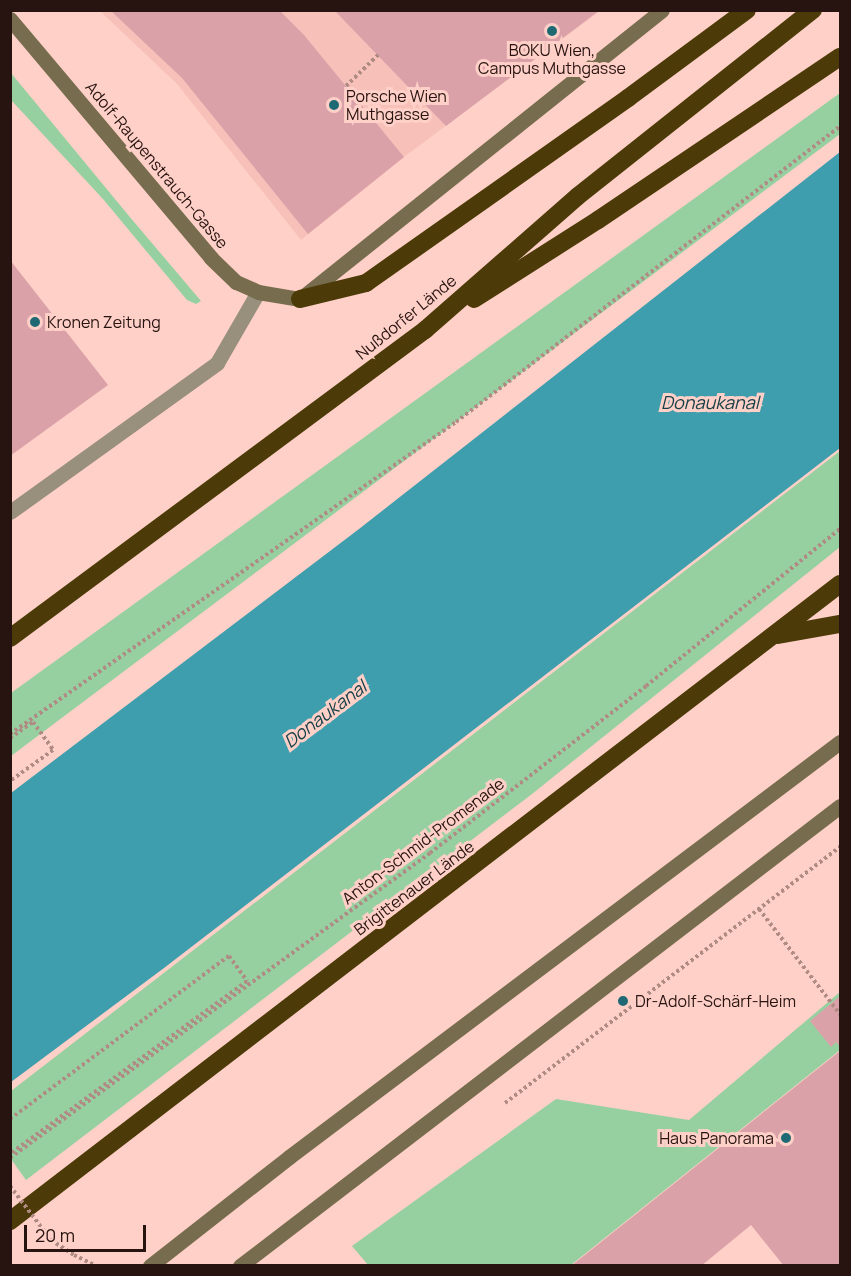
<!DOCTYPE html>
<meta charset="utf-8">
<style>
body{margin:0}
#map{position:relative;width:851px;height:1276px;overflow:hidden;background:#ffd0c7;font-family:Manrope,sans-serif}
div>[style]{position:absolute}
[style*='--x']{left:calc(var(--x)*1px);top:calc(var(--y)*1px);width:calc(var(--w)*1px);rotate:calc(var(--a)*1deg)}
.built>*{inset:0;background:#f7c1b9}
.green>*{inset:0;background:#96d0a1}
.water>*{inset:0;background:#3e9ead}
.building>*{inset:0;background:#dba1a9}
.path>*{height:4px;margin-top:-2px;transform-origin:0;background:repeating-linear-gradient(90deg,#b08b84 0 3px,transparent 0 6px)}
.lane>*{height:15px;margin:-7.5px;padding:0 7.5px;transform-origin:7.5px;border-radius:7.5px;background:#98907c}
.secondary>*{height:15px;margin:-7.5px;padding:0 7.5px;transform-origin:7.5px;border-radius:7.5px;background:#776c4d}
.highway>*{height:18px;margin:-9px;padding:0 9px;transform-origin:9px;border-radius:9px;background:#4c3b08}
.path-bridge>*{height:4px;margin-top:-2px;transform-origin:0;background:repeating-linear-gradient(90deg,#b08b84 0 3px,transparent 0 6px)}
.dots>*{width:16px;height:16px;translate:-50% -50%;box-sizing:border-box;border:3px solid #ffd0c7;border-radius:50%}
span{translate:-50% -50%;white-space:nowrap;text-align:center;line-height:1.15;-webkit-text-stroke:6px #ffd0c7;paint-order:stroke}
.poi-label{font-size:16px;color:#271310}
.left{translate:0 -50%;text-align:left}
.right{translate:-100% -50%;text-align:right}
.street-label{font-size:16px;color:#271310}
.water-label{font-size:18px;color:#164148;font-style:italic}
.frame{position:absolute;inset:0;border:12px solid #271310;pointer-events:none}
.scale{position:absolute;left:24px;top:1225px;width:122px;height:27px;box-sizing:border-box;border:3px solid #271310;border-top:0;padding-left:8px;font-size:18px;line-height:21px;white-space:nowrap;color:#271310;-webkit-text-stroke:4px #ffd0c7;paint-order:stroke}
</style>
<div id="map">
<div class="built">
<div style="clip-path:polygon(100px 11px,600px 11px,404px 157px,301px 240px,177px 84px)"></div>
</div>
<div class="green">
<div style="clip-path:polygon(11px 73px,129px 216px,201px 301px,196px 304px,187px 300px,103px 199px,11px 100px)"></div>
<div style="clip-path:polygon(840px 93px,840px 134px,11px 756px,11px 693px)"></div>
<div style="clip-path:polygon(840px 451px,840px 547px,532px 794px,26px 1180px,11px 1159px,11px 1091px)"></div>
<div style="clip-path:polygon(840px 992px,840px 1050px,571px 1265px,368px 1265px,352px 1246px,556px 1099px,689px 1120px)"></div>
</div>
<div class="water">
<div style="clip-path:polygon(840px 152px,840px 448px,164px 968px,11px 1082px,11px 793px,359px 529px)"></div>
</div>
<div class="building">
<div style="clip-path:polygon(110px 10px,279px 10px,304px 35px,404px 157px,308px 234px,182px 78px)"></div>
<div style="clip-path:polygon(334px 10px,600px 10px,446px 126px)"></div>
<div style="clip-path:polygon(10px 260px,108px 385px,10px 456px)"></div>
<div style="clip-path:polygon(840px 996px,840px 1047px,836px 1042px,831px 1047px,810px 1021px)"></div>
<div style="clip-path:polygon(840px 1051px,840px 1266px,784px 1266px,751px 1225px,701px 1266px,571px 1266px)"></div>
</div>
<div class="path">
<div style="--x:346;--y:86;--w:45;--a:-44.1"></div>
<div style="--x:10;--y:734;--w:544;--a:-34.97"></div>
<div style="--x:456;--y:422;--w:485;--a:-37.6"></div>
<div style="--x:10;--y:738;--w:28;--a:-35"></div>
<div style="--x:33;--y:722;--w:34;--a:54"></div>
<div style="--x:53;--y:750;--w:53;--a:144.2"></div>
<div style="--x:759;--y:909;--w:133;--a:52.4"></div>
<div style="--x:505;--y:1103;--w:422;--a:-37.4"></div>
<div style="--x:10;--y:1119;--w:273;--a:-36.7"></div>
<div style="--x:229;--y:956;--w:31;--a:54"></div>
<div style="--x:247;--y:981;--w:293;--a:143.9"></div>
<div style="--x:10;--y:1158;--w:519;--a:-35.99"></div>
<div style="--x:430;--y:853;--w:273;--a:-37.7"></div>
<div style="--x:646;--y:686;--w:250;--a:-39"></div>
<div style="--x:51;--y:1240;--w:27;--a:33"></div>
<div style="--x:74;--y:1255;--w:25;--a:26"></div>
</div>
<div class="lane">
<div style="--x:10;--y:512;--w:255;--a:-35.7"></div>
<div style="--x:217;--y:363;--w:82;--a:-60"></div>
</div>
<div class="secondary">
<div style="--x:10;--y:19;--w:312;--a:49.9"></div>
<div style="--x:211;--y:258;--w:35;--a:44"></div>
<div style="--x:236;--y:282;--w:24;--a:24"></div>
<div style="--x:258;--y:292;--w:43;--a:9.5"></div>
<div style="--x:300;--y:299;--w:463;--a:-38.6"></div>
<div style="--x:150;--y:1266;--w:177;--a:-38.1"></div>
<div style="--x:289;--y:1157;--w:690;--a:-36.99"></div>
<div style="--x:240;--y:1266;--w:756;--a:-37.48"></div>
</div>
<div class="highway">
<div style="--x:300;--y:299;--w:68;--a:-13.6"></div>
<div style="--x:366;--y:283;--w:321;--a:-35.2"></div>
<div style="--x:628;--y:98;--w:148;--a:-36.5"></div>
<div style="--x:474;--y:299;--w:147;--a:-32.5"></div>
<div style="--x:598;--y:220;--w:292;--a:-34"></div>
<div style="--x:778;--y:635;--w:63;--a:-10.1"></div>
<div style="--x:10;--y:638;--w:517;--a:-36.58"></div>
<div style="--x:425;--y:330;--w:203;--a:-41.2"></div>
<div style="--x:578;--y:196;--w:300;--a:-38.4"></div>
<div style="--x:10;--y:1221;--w:1046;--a:-37.51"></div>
</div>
<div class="path-bridge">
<div style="--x:10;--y:1186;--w:68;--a:52.8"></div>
</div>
<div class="dots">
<div style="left:552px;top:31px;background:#1f6974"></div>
<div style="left:334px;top:105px;background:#1f6974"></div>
<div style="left:35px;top:322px;background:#1f6974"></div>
<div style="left:623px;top:1001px;background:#1f6974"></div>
<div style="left:786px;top:1138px;background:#1f6974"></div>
</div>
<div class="poi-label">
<span style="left:552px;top:59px">BOKU Wien,<br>Campus Muthgasse</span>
<span class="left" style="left:346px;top:105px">Porsche Wien<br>Muthgasse</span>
<span class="left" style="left:47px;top:322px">Kronen Zeitung</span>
<span class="left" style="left:635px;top:1001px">Dr-Adolf-Schärf-Heim</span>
<span class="right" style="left:774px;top:1138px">Haus Panorama</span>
</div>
<div class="street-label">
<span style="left:157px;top:165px;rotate:50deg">Adolf-Raupenstrauch-Gasse</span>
<span style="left:406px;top:317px;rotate:-39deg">Nußdorfer Lände</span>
<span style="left:423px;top:841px;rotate:-37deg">Anton-Schmid-Promenade</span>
<span style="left:414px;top:888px;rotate:-37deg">Brigittenauer Lände</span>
</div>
<div class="water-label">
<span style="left:710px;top:402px">Donaukanal</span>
<span style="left:325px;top:714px;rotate:-37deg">Donaukanal</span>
</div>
<div class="frame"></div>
<div class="scale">20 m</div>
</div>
